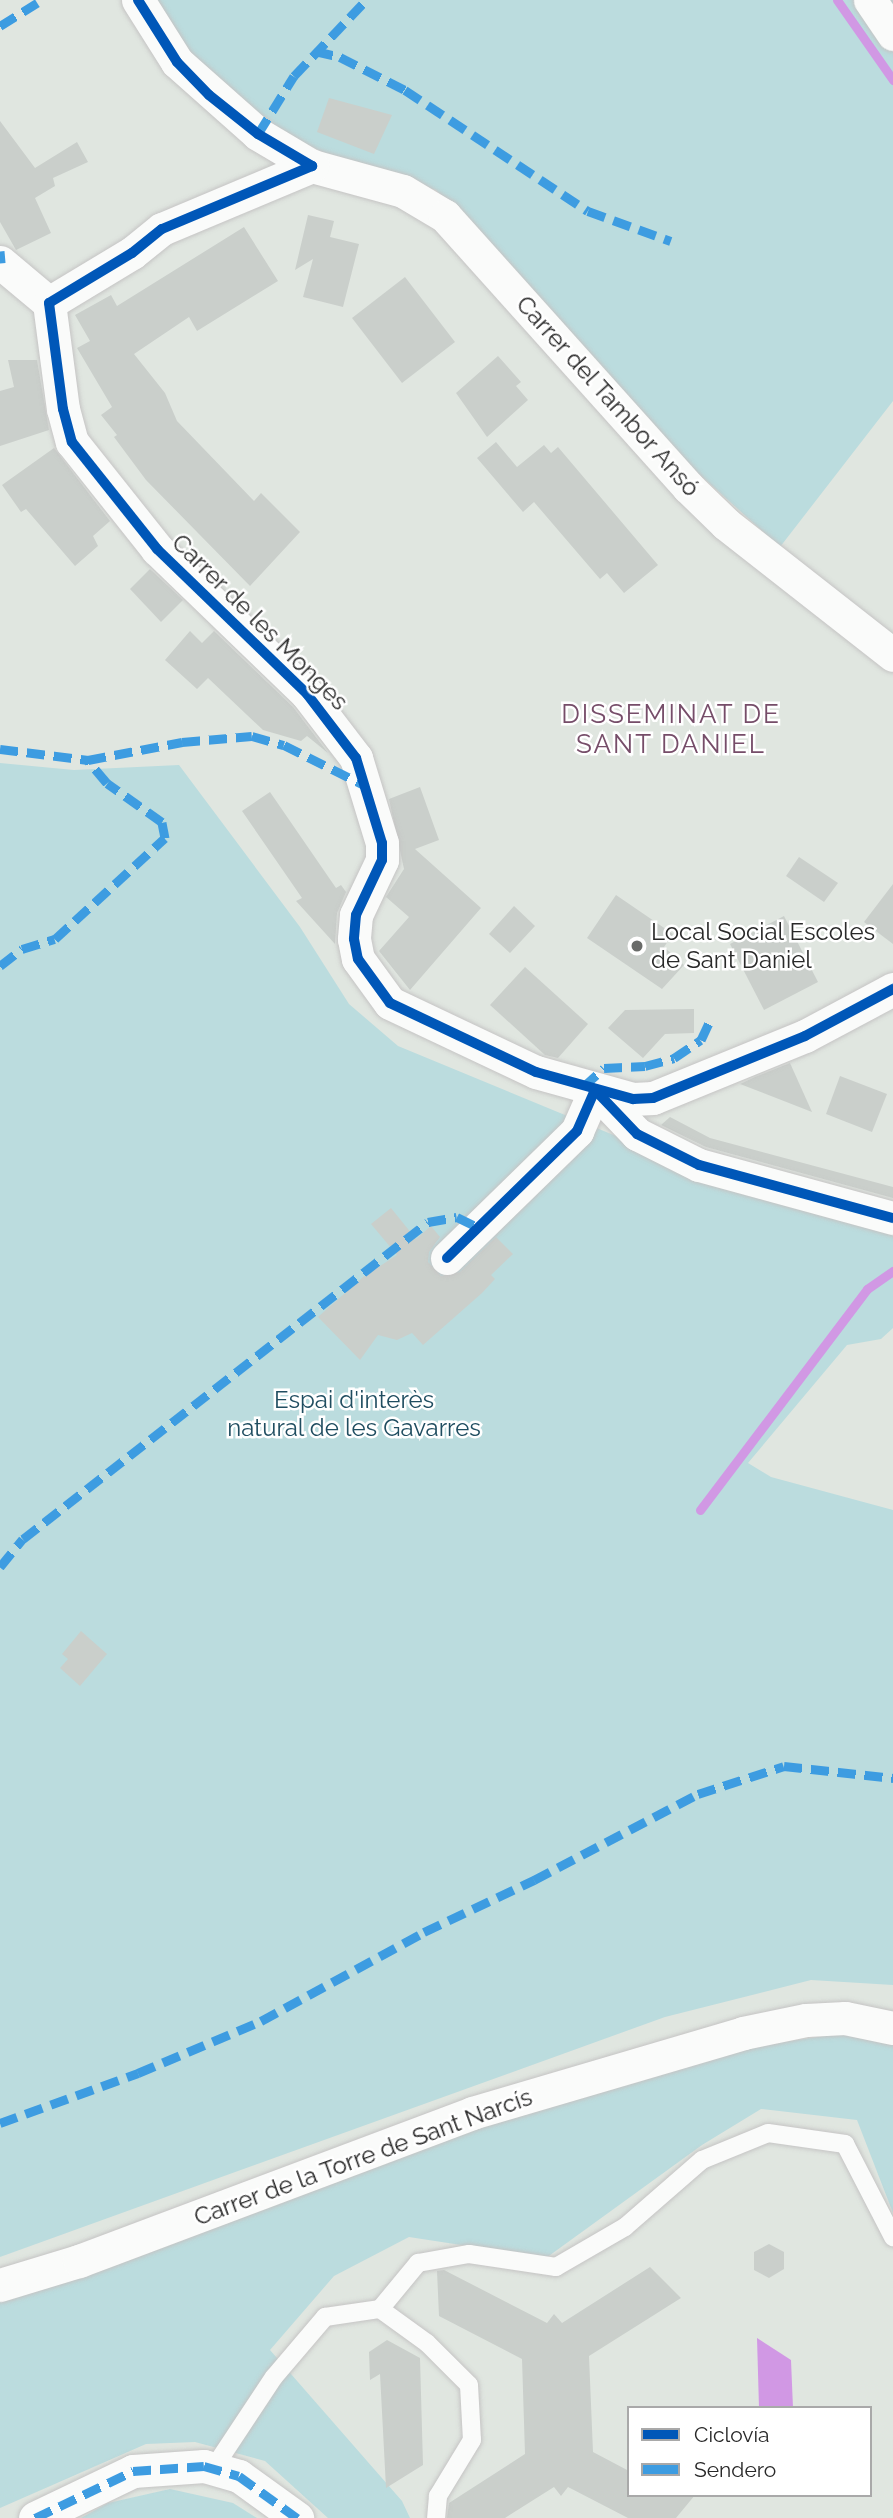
<!DOCTYPE html>
<meta charset="utf-8">
<style>
body{margin:0}
#map{position:relative;width:893px;height:2518px;overflow:hidden;background:#e0e6e0;font-family:Raleway,sans-serif}
div>[style]{position:absolute}
[style*='--x']{left:calc(var(--x)*1px);top:calc(var(--y)*1px);width:calc(var(--w)*1px);rotate:calc(var(--a)*1deg)}
.green>*{inset:0;background:#bbdcde}
.water>*{inset:0;background:#d198e4}
.stream>*{height:9px;margin:-4.5px;padding:0 4.5px;transform-origin:4.5px;border-radius:4.5px;background:#d198e4}
.building>*{inset:0;background:#cacfcb}
.roads{filter:drop-shadow(0 0 2px #c5c4c4) drop-shadow(0 0 2px #c5c4c4)}
.lane>*{height:18px;margin:-9px;padding:0 9px;transform-origin:9px;border-radius:9px;background:#fafbfa}
.street>*{height:33px;margin:-16.5px;padding:0 16.5px;transform-origin:16.5px;border-radius:16.5px;background:#fafbfa}
.quiet>*{height:9px;margin-top:-4.5px;transform-origin:0;background:repeating-linear-gradient(90deg,#3d9ce1 0 18px,transparent 0 27px)}
.cycleway>*{height:10px;margin:-5px;padding:0 5px;transform-origin:5px;border-radius:5px;background:#0057b8}
.dots>*{width:19px;height:19px;translate:-50% -50%;box-sizing:border-box;border:4px solid #fff;border-radius:50%}
span{translate:-50% -50%;white-space:nowrap;text-align:center;line-height:1.15;-webkit-text-stroke:5px #fff;paint-order:stroke}
.street-label{font-size:24px;color:#292929}
.poi-label{font-size:24px;color:#292929}
.left{translate:0 -50%;text-align:left}
.park-label{font-size:24px;color:#1f4d60}
.neighbourhood-label{font-size:26px;color:#764d69;letter-spacing:2px}
.legend{position:absolute;left:627px;top:2406px;width:245px;height:91px;box-sizing:border-box;background:#fff;border:2px solid #a9a9a9;margin:0;padding:9px 12px;list-style:none;font-size:21px;color:#292929}
.legend li{display:flex;align-items:center;gap:14px;height:35px}
.legend b{width:35px;border:2px solid #a9a9a9}
</style>
<div id="map">
<div class="green">
<div style="clip-path:polygon(138px 0,893px 0,893px 401px,780px 547px,677px 454px,526px 284px,436px 190px,346px 163px,263px 124px)"></div>
<div style="clip-path:polygon(0 763px,74px 770px,179px 765px,300px 927px,349px 1004px,398px 1046px,691px 1167px,893px 1222px,893px 1328px,881px 1339px,847px 1345px,748px 1463px,771px 1477px,893px 1510px,893px 1985px,811px 1980px,665px 2017px,0 2257px)"></div>
<div style="clip-path:polygon(846px 2033px,893px 2043px,893px 2213px,857px 2120px,761px 2109px,702px 2145px,546px 2258px,409px 2237px,334px 2276px,270px 2350px,402px 2501px,410px 2518px,328px 2518px,265px 2461px,195px 2442px,146px 2444px,0 2508px,0 2301px,485px 2124px,762px 2045px)"></div>
<div style="clip-path:polygon(170px 2489px,233px 2503px,257px 2518px,81px 2518px,108px 2503px)"></div>
</div>
<div class="water">
<div style="clip-path:polygon(757px 2338px,791px 2360px,793px 2408px,759px 2408px)"></div>
</div>
<div class="stream">
<div style="--x:837;--y:0;--w:98;--a:55"></div>
<div style="--x:700;--y:1510;--w:277;--a:-52.9"></div>
<div style="--x:867;--y:1289;--w:32;--a:-35"></div>
</div>
<div class="building">
<div style="clip-path:polygon(329px 98px,392px 115px,374px 154px,317px 132px)"></div>
<div style="clip-path:polygon(0 121px,35px 168px,77px 142px,88px 162px,53px 178px,55px 186px,35px 198px,51px 233px,16px 250px,0 222px)"></div>
<div style="clip-path:polygon(308px 215px,334px 221px,330px 237px,359px 244px,343px 307px,303px 297px,313px 259px,295px 270px)"></div>
<div style="clip-path:polygon(244px 227px,278px 281px,197px 331px,189px 317px,134px 354px,165px 393px,177px 421px,254px 501px,261px 493px,300px 532px,250px 586px,146px 480px,114px 437px,117px 435px,101px 415px,112px 407px,77px 348px,90px 341px,75px 315px,111px 295px,117px 306px)"></div>
<div style="clip-path:polygon(405px 277px,455px 342px,402px 383px,352px 318px)"></div>
<div style="clip-path:polygon(498px 356px,521px 382px,516px 386px,528px 400px,487px 437px,456px 393px)"></div>
<div style="clip-path:polygon(8px 360px,37px 360px,49px 430px,0 446px,0 391px,14px 387px)"></div>
<div style="clip-path:polygon(496px 442px,517px 467px,544px 445px,551px 453px,558px 447px,658px 565px,624px 593px,607px 573px,600px 579px,534px 502px,523px 512px,477px 458px)"></div>
<div style="clip-path:polygon(54px 448px,110px 521px,93px 536px,98px 546px,75px 566px,26px 509px,21px 512px,2px 485px)"></div>
<div style="clip-path:polygon(150px 569px,183px 600px,161px 622px,130px 589px)"></div>
<div style="clip-path:polygon(190px 631px,202px 643px,214px 631px,293px 707px,328px 753px,307px 736px,301px 741px,263px 730px,208px 678px,197px 689px,165px 660px)"></div>
<div style="clip-path:polygon(420px 787px,439px 840px,415px 849px,481px 908px,410px 990px,379px 951px,409px 917px,386px 897px,404px 869px,389px 799px)"></div>
<div style="clip-path:polygon(270px 792px,336px 888px,341px 885px,346px 892px,337px 913px,335px 944px,296px 901px,302px 898px,242px 811px)"></div>
<div style="clip-path:polygon(799px 857px,838px 883px,824px 902px,786px 876px)"></div>
<div style="clip-path:polygon(893px 884px,893px 944px,864px 922px)"></div>
<div style="clip-path:polygon(616px 895px,673px 934px,664px 947px,684px 965px,662px 989px,587px 938px)"></div>
<div style="clip-path:polygon(514px 906px,535px 926px,510px 953px,489px 934px)"></div>
<div style="clip-path:polygon(784px 916px,818px 982px,764px 1010px,730px 944px)"></div>
<div style="clip-path:polygon(525px 967px,588px 1024px,558px 1058px,545px 1055px,490px 1005px)"></div>
<div style="clip-path:polygon(694px 1009px,694px 1033px,665px 1034px,643px 1058px,608px 1028px,625px 1010px)"></div>
<div style="clip-path:polygon(790px 1063px,812px 1112px,740px 1084px,755px 1077px)"></div>
<div style="clip-path:polygon(840px 1076px,887px 1094px,872px 1132px,826px 1114px)"></div>
<div style="clip-path:polygon(670px 1117px,710px 1138px,893px 1187px,893px 1198px,706px 1147px,661px 1125px)"></div>
<div style="clip-path:polygon(391px 1208px,416px 1239px,431px 1226px,440px 1237px,429px 1252px,428px 1262px,441px 1276px,460px 1272px,496px 1237px,513px 1254px,491px 1275px,495px 1279px,482px 1293px,423px 1345px,412px 1333px,397px 1340px,378px 1335px,360px 1360px,318px 1317px,363px 1277px,397px 1255px,371px 1224px)"></div>
<div style="clip-path:polygon(81px 1631px,107px 1654px,80px 1686px,60px 1668px,68px 1659px,62px 1654px)"></div>
<div style="clip-path:polygon(769px 2244px,784px 2252px,784px 2269px,769px 2278px,754px 2270px,754px 2252px)"></div>
<div style="clip-path:polygon(650px 2267px,681px 2298px,589px 2356px,593px 2452px,629px 2471px,629px 2495px,695px 2495px,676px 2518px,628px 2518px,568px 2487px,561px 2496px,554px 2487px,505px 2518px,447px 2518px,449px 2503px,525px 2454px,522px 2359px,439px 2316px,437px 2271px,444px 2270px,547px 2323px,554px 2314px,562px 2323px)"></div>
<div style="clip-path:polygon(387px 2340px,420px 2358px,423px 2465px,386px 2488px,380px 2374px,370px 2380px,369px 2352px)"></div>
</div>
<div class="roads">
<div class="lane">
<div style="--x:380;--y:2309;--w:60;--a:-50.4"></div>
<div style="--x:418;--y:2263;--w:52;--a:-10"></div>
<div style="--x:469;--y:2254;--w:88;--a:8.5"></div>
<div style="--x:556;--y:2267;--w:80;--a:-30.1"></div>
<div style="--x:625;--y:2227;--w:102;--a:-41"></div>
<div style="--x:702;--y:2160;--w:71;--a:-22.2"></div>
<div style="--x:768;--y:2133;--w:78;--a:8.1"></div>
<div style="--x:845;--y:2144;--w:105;--a:62.7"></div>
<div style="--x:213;--y:2469;--w:110;--a:-56.5"></div>
<div style="--x:274;--y:2377;--w:79;--a:-49.6"></div>
<div style="--x:325;--y:2317;--w:56;--a:-8.3"></div>
<div style="--x:380;--y:2309;--w:58;--a:35.9"></div>
<div style="--x:427;--y:2343;--w:59;--a:45"></div>
<div style="--x:469;--y:2385;--w:55;--a:86.9"></div>
<div style="--x:472;--y:2440;--w:66;--a:121.3"></div>
<div style="--x:438;--y:2496;--w:22;--a:95"></div>
</div>
<div class="street">
<div style="--x:138;--y:0;--w:73;--a:57.8"></div>
<div style="--x:177;--y:62;--w:108;--a:41.6"></div>
<div style="--x:258;--y:134;--w:63;--a:30.7"></div>
<div style="--x:312;--y:166;--w:94;--a:15.4"></div>
<div style="--x:403;--y:191;--w:49;--a:30.8"></div>
<div style="--x:445;--y:216;--w:364;--a:48.1"></div>
<div style="--x:688;--y:487;--w:53;--a:44.2"></div>
<div style="--x:726;--y:524;--w:212;--a:38.1"></div>
<div style="--x:870;--y:0;--w:41;--a:55.9"></div>
<div style="--x:0;--y:262;--w:64;--a:39.9"></div>
<div style="--x:49;--y:303;--w:107;--a:82.5"></div>
<div style="--x:63;--y:409;--w:34;--a:75"></div>
<div style="--x:72;--y:442;--w:137;--a:51.5"></div>
<div style="--x:157;--y:549;--w:209;--a:44"></div>
<div style="--x:307;--y:694;--w:81;--a:52.6"></div>
<div style="--x:356;--y:758;--w:89;--a:73"></div>
<div style="--x:382;--y:843;--w:17;--a:90"></div>
<div style="--x:382;--y:860;--w:61;--a:115.3"></div>
<div style="--x:356;--y:915;--w:24;--a:95"></div>
<div style="--x:354;--y:939;--w:20;--a:79"></div>
<div style="--x:358;--y:959;--w:54;--a:54"></div>
<div style="--x:390;--y:1003;--w:161;--a:25.3"></div>
<div style="--x:536;--y:1072;--w:101;--a:15.6"></div>
<div style="--x:633;--y:1099;--w:20;--a:-3"></div>
<div style="--x:653;--y:1098;--w:164;--a:-22.2"></div>
<div style="--x:805;--y:1036;--w:100;--a:-28.1"></div>
<div style="--x:49;--y:303;--w:97;--a:-31.1"></div>
<div style="--x:132;--y:253;--w:38;--a:-39"></div>
<div style="--x:162;--y:229;--w:163;--a:-22.8"></div>
<div style="--x:595;--y:1090;--w:61;--a:46.3"></div>
<div style="--x:637;--y:1134;--w:69;--a:26.6"></div>
<div style="--x:699;--y:1165;--w:201;--a:15.3"></div>
<div style="--x:447;--y:1258;--w:182;--a:-44.3"></div>
<div style="--x:577;--y:1131;--w:45;--a:-66.3"></div>
<div style="--x:0;--y:2285;--w:83;--a:-16.9"></div>
<div style="--x:79;--y:2261;--w:420;--a:-20.6"></div>
<div style="--x:472;--y:2113;--w:283;--a:-16.4"></div>
<div style="--x:743;--y:2033;--w:64;--a:-11.7"></div>
<div style="--x:806;--y:2020;--w:39;--a:-3"></div>
<div style="--x:845;--y:2018;--w:49;--a:11.8"></div>
<div style="--x:35;--y:2518;--w:109;--a:-25.6"></div>
<div style="--x:133;--y:2471;--w:71;--a:-4"></div>
<div style="--x:204;--y:2466;--w:36;--a:16"></div>
<div style="--x:239;--y:2476;--w:72;--a:35.9"></div>
</div>
</div>
<div class="quiet">
<div style="--x:0;--y:26;--w:44;--a:-31.9"></div>
<div style="--x:315;--y:51;--w:26;--a:13"></div>
<div style="--x:340;--y:57;--w:73;--a:26.9"></div>
<div style="--x:405;--y:90;--w:219;--a:33.5"></div>
<div style="--x:588;--y:211;--w:88;--a:19.9"></div>
<div style="--x:258;--y:134;--w:68;--a:-58.2"></div>
<div style="--x:294;--y:76;--w:105;--a:-46.5"></div>
<div style="--x:0;--y:251;--w:12;--a:85"></div>
<div style="--x:0;--y:749;--w:89;--a:7.1"></div>
<div style="--x:88;--y:760;--w:96;--a:-10.8"></div>
<div style="--x:182;--y:742;--w:70;--a:-4.9"></div>
<div style="--x:252;--y:736;--w:33;--a:16"></div>
<div style="--x:284;--y:745;--w:89;--a:26.6"></div>
<div style="--x:0;--y:966;--w:28;--a:-38"></div>
<div style="--x:22;--y:949;--w:34;--a:-17"></div>
<div style="--x:55;--y:939;--w:149;--a:-42.6"></div>
<div style="--x:165;--y:838;--w:16;--a:-101"></div>
<div style="--x:162;--y:822;--w:67;--a:-144.7"></div>
<div style="--x:107;--y:783;--w:30;--a:-130"></div>
<div style="--x:583;--y:1087;--w:28;--a:-42"></div>
<div style="--x:604;--y:1068;--w:41;--a:-2.8"></div>
<div style="--x:645;--y:1066;--w:30;--a:-15"></div>
<div style="--x:674;--y:1058;--w:32;--a:-34"></div>
<div style="--x:701;--y:1040;--w:23;--a:-65"></div>
<div style="--x:0;--y:1567;--w:36;--a:-51"></div>
<div style="--x:23;--y:1539;--w:514;--a:-38.05"></div>
<div style="--x:428;--y:1222;--w:29;--a:-10"></div>
<div style="--x:457;--y:1217;--w:25;--a:26"></div>
<div style="--x:0;--y:2123;--w:147;--a:-19.9"></div>
<div style="--x:138;--y:2073;--w:134;--a:-22.9"></div>
<div style="--x:261;--y:2021;--w:186;--a:-28.6"></div>
<div style="--x:424;--y:1932;--w:122;--a:-25.3"></div>
<div style="--x:534;--y:1880;--w:185;--a:-27.7"></div>
<div style="--x:698;--y:1794;--w:90;--a:-18"></div>
<div style="--x:784;--y:1766;--w:110;--a:6.3"></div>
<div style="--x:35;--y:2518;--w:109;--a:-25.6"></div>
<div style="--x:133;--y:2471;--w:71;--a:-4"></div>
<div style="--x:204;--y:2466;--w:36;--a:16"></div>
<div style="--x:239;--y:2476;--w:72;--a:35.9"></div>
</div>
<div class="cycleway">
<div style="--x:138;--y:0;--w:73;--a:57.8"></div>
<div style="--x:177;--y:62;--w:46;--a:45.9"></div>
<div style="--x:209;--y:95;--w:63;--a:38.5"></div>
<div style="--x:258;--y:134;--w:63;--a:30.7"></div>
<div style="--x:49;--y:303;--w:107;--a:82.5"></div>
<div style="--x:63;--y:409;--w:34;--a:75"></div>
<div style="--x:72;--y:442;--w:137;--a:51.5"></div>
<div style="--x:157;--y:549;--w:209;--a:44"></div>
<div style="--x:307;--y:694;--w:81;--a:52.6"></div>
<div style="--x:356;--y:758;--w:89;--a:73"></div>
<div style="--x:382;--y:843;--w:17;--a:90"></div>
<div style="--x:382;--y:860;--w:61;--a:115.3"></div>
<div style="--x:356;--y:915;--w:24;--a:95"></div>
<div style="--x:354;--y:939;--w:20;--a:79"></div>
<div style="--x:358;--y:959;--w:54;--a:54"></div>
<div style="--x:390;--y:1003;--w:161;--a:25.3"></div>
<div style="--x:536;--y:1072;--w:101;--a:15.6"></div>
<div style="--x:633;--y:1099;--w:20;--a:-3"></div>
<div style="--x:653;--y:1098;--w:164;--a:-22.2"></div>
<div style="--x:805;--y:1036;--w:100;--a:-28.1"></div>
<div style="--x:49;--y:303;--w:97;--a:-31.1"></div>
<div style="--x:132;--y:253;--w:38;--a:-39"></div>
<div style="--x:162;--y:229;--w:163;--a:-22.8"></div>
<div style="--x:595;--y:1090;--w:61;--a:46.3"></div>
<div style="--x:637;--y:1134;--w:69;--a:26.6"></div>
<div style="--x:699;--y:1165;--w:201;--a:15.3"></div>
<div style="--x:447;--y:1258;--w:182;--a:-44.3"></div>
<div style="--x:577;--y:1131;--w:45;--a:-66.3"></div>
</div>
<div class="dots">
<div style="left:637px;top:946px;background:#696b69"></div>
</div>
<div class="street-label">
<span style="left:608px;top:396px;rotate:48deg">Carrer del Tambor Ansó</span>
<span style="left:260px;top:622px;rotate:45deg">Carrer de les Monges</span>
<span style="left:363px;top:2157px;rotate:-20deg">Carrer de la Torre de Sant Narcís</span>
</div>
<div class="poi-label">
<span class="left" style="left:651px;top:946px">Local Social Escoles<br>de Sant Daniel</span>
</div>
<div class="park-label">
<span style="left:354px;top:1414px">Espai d'interès<br>natural de les Gavarres</span>
</div>
<div class="neighbourhood-label">
<span style="left:671px;top:730px">DISSEMINAT DE<br>SANT DANIEL</span>
</div>
<ul class="legend">
<li><b style="height:9px;background:#0057b8"></b>Ciclovía</li>
<li><b style="height:9px;background:#3d9ce1"></b>Sendero</li>
</ul>
</div>
